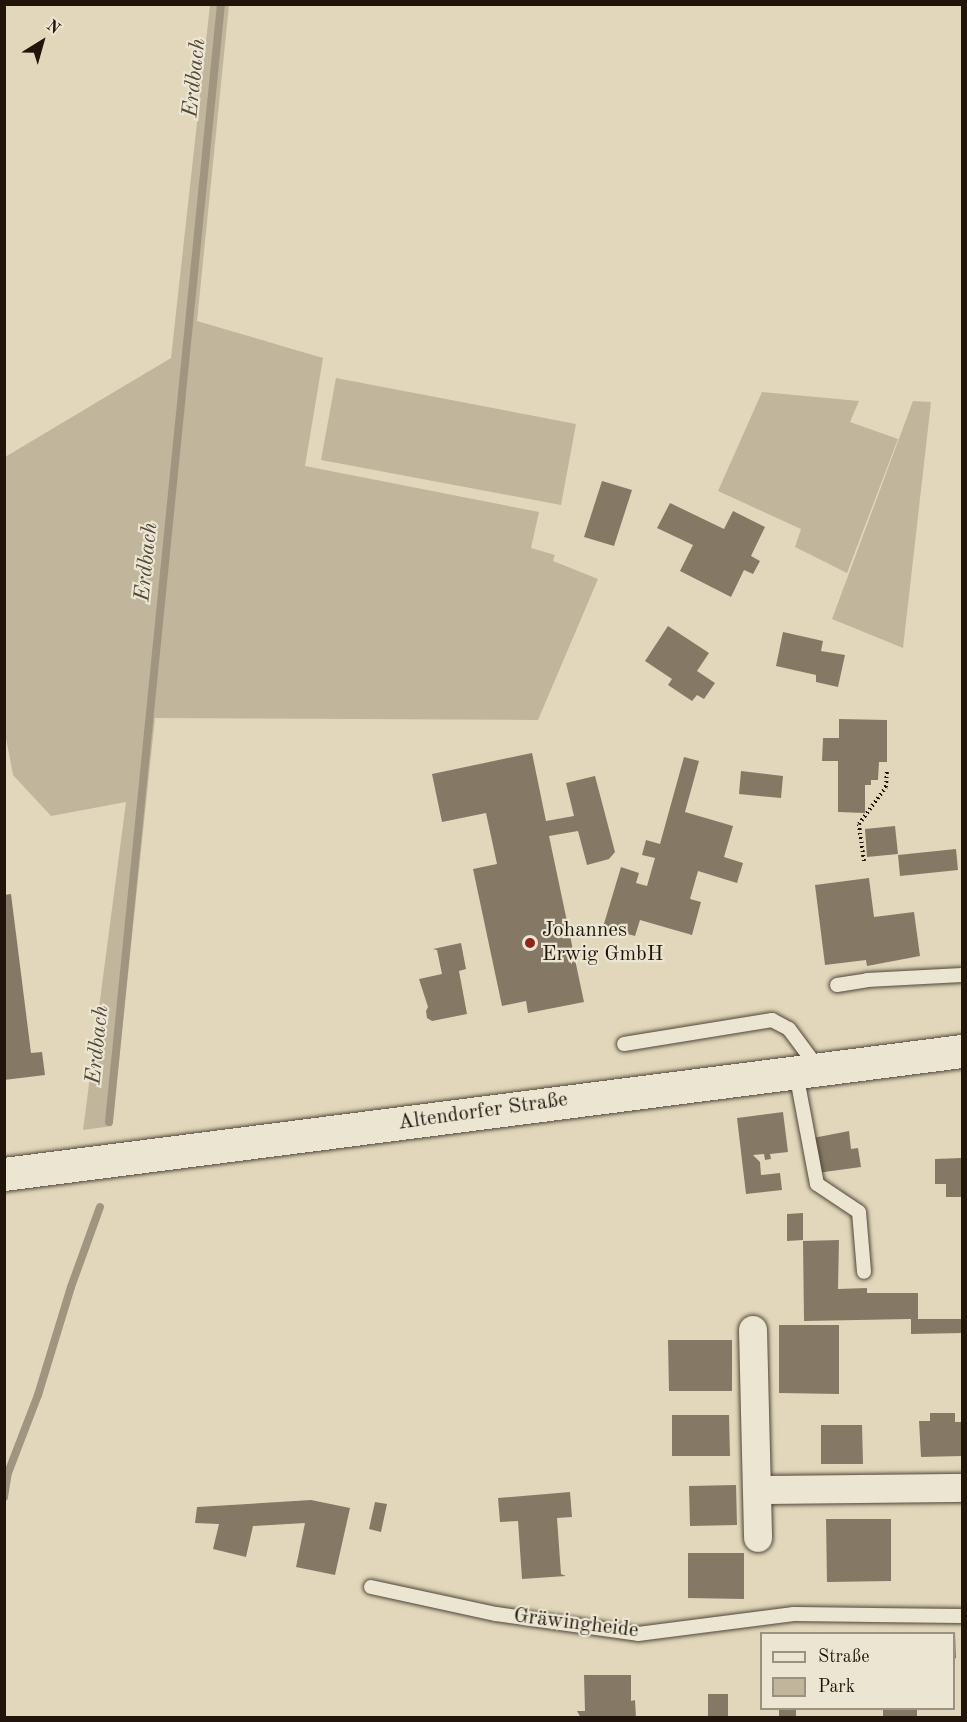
<!DOCTYPE html>
<meta charset="utf-8">
<style>
body{margin:0}
#map{position:relative;width:967px;height:1722px;overflow:hidden;background:#e2d7ba;font-family:"Old Standard TT",serif}
div>[style]{position:absolute}
[style*='--x']{left:calc(var(--x)*1px);top:calc(var(--y)*1px);width:calc(var(--w)*1px);rotate:calc(var(--a)*1deg)}
.green>*{inset:0;background:#c1b69c}
.stream>*{height:8px;margin:-4px;padding:0 4px;transform-origin:4px;border-radius:4px;background:#a0957e}
.building>*{inset:0;background:#857966}
.path>*{height:4px;margin-top:-2px;transform-origin:0;background:repeating-linear-gradient(90deg,#20140b 0 1.5px,transparent 0 4.5px)}
.roads{filter:drop-shadow(0 0 2px #504537) drop-shadow(0 0 2px #504537)}
.service>*{height:14px;margin:-7px;padding:0 7px;transform-origin:7px;border-radius:7px;background:#ece5d2}
.minor>*{height:28px;margin:-14px;padding:0 14px;transform-origin:14px;border-radius:14px;background:#ece5d2}
.tertiary>*{height:33px;margin:-16.5px;padding:0 16.5px;transform-origin:16.5px;border-radius:16.5px;background:#ece5d2}
.dots>*{width:16px;height:16px;translate:-50% -50%;box-sizing:border-box;border:3px solid #ece5d2;border-radius:50%}
span{translate:-50% -50%;white-space:nowrap;text-align:center;line-height:1.15;-webkit-text-stroke:4.5px #ece5d2;paint-order:stroke}
.poi-label{font-size:21px;color:#20140b}
.left{translate:0 -50%;text-align:left}
.street-label{font-size:21px;color:#20140b}
.water-label{font-size:22px;color:#534839;font-style:italic}
.frame{position:absolute;inset:0;border:6px solid #20140b;pointer-events:none}
.legend{position:absolute;left:760px;top:1632px;width:195px;height:78px;box-sizing:border-box;background:#ece5d2;border:2px solid #9a9182;margin:0;padding:8px 10px;list-style:none;font-size:18px;color:#20140b}
.legend li{display:flex;align-items:center;gap:12px;height:30px}
.legend b{width:30px;border:2px solid #9a9182}
.north{position:absolute;left:12px;top:12px;width:60px;height:60px;-webkit-text-stroke:4px #ece5d2;paint-order:stroke;rotate:37deg;font-size:16px;font-weight:700;line-height:24px;text-align:center;color:#20140b}
.north::after{content:'';display:block;margin:auto;width:21px;height:27px;background:#20140b;clip-path:polygon(50% 0,100% 100%,50% 72%,0 100%)}
</style>
<div id="map">
<div class="green">
<div style="clip-path:polygon(210px 5px,229px 5px,197px 321px,323px 358px,305px 466px,539px 512px,531px 548px,555px 555px,553px 561px,598px 579px,538px 720px,155px 718px,112px 1126px,83px 1130px,126px 802px,51px 816px,13px 775px,4px 728px,5px 457px,171px 358px)"></div>
<div style="clip-path:polygon(336px 378px,576px 424px,561px 505px,321px 460px)"></div>
<div style="clip-path:polygon(762px 392px,859px 401px,850px 422px,898px 439px,847px 573px,795px 547px,801px 529px,718px 491px)"></div>
<div style="clip-path:polygon(913px 401px,931px 402px,903px 648px,832px 619px)"></div>
</div>
<div class="stream">
<div style="--x:109;--y:1122;--w:1124;--a:-84.28"></div>
<div style="--x:4;--y:1497;--w:24;--a:-81"></div>
<div style="--x:8;--y:1473;--w:84;--a:-69"></div>
<div style="--x:38;--y:1395;--w:113;--a:-73"></div>
<div style="--x:71;--y:1287;--w:85;--a:-70.1"></div>
</div>
<div class="building">
<div style="clip-path:polygon(602px 481px,632px 490px,614px 546px,584px 537px)"></div>
<div style="clip-path:polygon(670px 503px,724px 529px,733px 511px,765px 527px,751px 556px,760px 561px,753px 574px,744px 570px,731px 597px,680px 571px,693px 545px,657px 528px)"></div>
<div style="clip-path:polygon(668px 626px,709px 653px,697px 671px,715px 683px,704px 699px,697px 695px,692px 701px,668px 685px,672px 679px,645px 661px)"></div>
<div style="clip-path:polygon(783px 632px,823px 641px,821px 651px,845px 655px,838px 687px,816px 682px,816px 675px,776px 666px)"></div>
<div style="clip-path:polygon(839px 719px,887px 720px,887px 762px,879px 762px,878px 780px,871px 780px,871px 785px,865px 785px,865px 813px,838px 812px,838px 761px,822px 761px,823px 738px,839px 738px)"></div>
<div style="clip-path:polygon(532px 753px,546px 821px,574px 816px,566px 783px,595px 776px,615px 852px,609px 859px,587px 865px,578px 831px,549px 836px,584px 1002px,528px 1013px,526px 1001px,502px 1006px,473px 869px,497px 864px,486px 813px,442px 822px,432px 774px)"></div>
<div style="clip-path:polygon(684px 757px,699px 761px,685px 812px,733px 826px,724px 857px,743px 863px,737px 883px,698px 871px,690px 899px,701px 902px,692px 935px,640px 920px,635px 936px,603px 927px,621px 867px,639px 873px,636px 883px,647px 886px,655px 858px,642px 855px,646px 840px,660px 844px)"></div>
<div style="clip-path:polygon(741px 771px,783px 776px,781px 798px,739px 794px)"></div>
<div style="clip-path:polygon(895px 826px,898px 854px,867px 857px,865px 829px)"></div>
<div style="clip-path:polygon(956px 849px,958px 870px,900px 876px,898px 855px)"></div>
<div style="clip-path:polygon(869px 878px,874px 917px,914px 912px,920px 956px,867px 966px,866px 960px,825px 965px,815px 885px)"></div>
<div style="clip-path:polygon(11px 894px,31px 1053px,42px 1052px,45px 1075px,4px 1080px,4px 895px)"></div>
<div style="clip-path:polygon(461px 943px,466px 969px,459px 971px,467px 1014px,432px 1021px,427px 1018px,426px 1011px,428px 1007px,419px 979px,442px 974px,437px 950px,433px 949px)"></div>
<div style="clip-path:polygon(783px 1112px,788px 1152px,770px 1154px,771px 1159px,765px 1160px,764px 1154px,753px 1155px,760px 1162px,761px 1175px,780px 1173px,782px 1190px,746px 1194px,737px 1118px)"></div>
<div style="clip-path:polygon(849px 1131px,851px 1149px,858px 1148px,861px 1167px,817px 1173px,813px 1138px)"></div>
<div style="clip-path:polygon(962px 1158px,962px 1197px,946px 1197px,946px 1184px,935px 1184px,935px 1159px)"></div>
<div style="clip-path:polygon(803px 1213px,803px 1240px,787px 1241px,787px 1214px)"></div>
<div style="clip-path:polygon(839px 1240px,838px 1289px,867px 1288px,867px 1293px,918px 1293px,918px 1319px,962px 1319px,962px 1333px,911px 1334px,911px 1319px,804px 1321px,803px 1241px)"></div>
<div style="clip-path:polygon(779px 1325px,839px 1325px,839px 1394px,779px 1393px)"></div>
<div style="clip-path:polygon(668px 1340px,732px 1340px,732px 1391px,669px 1391px)"></div>
<div style="clip-path:polygon(930px 1413px,955px 1413px,955px 1422px,962px 1422px,962px 1456px,921px 1457px,919px 1421px,930px 1421px)"></div>
<div style="clip-path:polygon(672px 1415px,729px 1415px,730px 1456px,672px 1456px)"></div>
<div style="clip-path:polygon(821px 1425px,862px 1425px,863px 1464px,821px 1464px)"></div>
<div style="clip-path:polygon(736px 1485px,737px 1525px,690px 1526px,689px 1486px)"></div>
<div style="clip-path:polygon(570px 1492px,572px 1517px,557px 1518px,561px 1574px,566px 1576px,522px 1579px,518px 1521px,500px 1522px,498px 1498px)"></div>
<div style="clip-path:polygon(311px 1500px,350px 1508px,335px 1575px,296px 1567px,305px 1523px,253px 1526px,246px 1557px,213px 1549px,219px 1524px,195px 1523px,197px 1507px)"></div>
<div style="clip-path:polygon(375px 1502px,387px 1504px,381px 1532px,369px 1529px)"></div>
<div style="clip-path:polygon(826px 1519px,891px 1519px,891px 1581px,827px 1582px)"></div>
<div style="clip-path:polygon(688px 1553px,744px 1553px,744px 1599px,688px 1598px)"></div>
<div style="clip-path:polygon(955px 1632px,956px 1658px,954px 1659px,954px 1633px)"></div>
<div style="clip-path:polygon(584px 1675px,631px 1675px,631px 1701px,635px 1700px,636px 1718px,581px 1718px,577px 1711px,585px 1711px)"></div>
<div style="clip-path:polygon(708px 1694px,728px 1694px,728px 1718px,708px 1718px)"></div>
<div style="clip-path:polygon(779px 1708px,796px 1709px,796px 1718px,779px 1718px)"></div>
<div style="clip-path:polygon(883px 1708px,917px 1708px,917px 1718px,883px 1718px)"></div>
</div>
<div class="path">
<div style="--x:864;--y:861;--w:37;--a:-98"></div>
<div style="--x:859;--y:824;--w:46;--a:-53.9"></div>
<div style="--x:886;--y:787;--w:17;--a:-87"></div>
</div>
<div class="roads">
<div class="service">
<div style="--x:837;--y:985;--w:30;--a:-9"></div>
<div style="--x:867;--y:980;--w:95;--a:-3"></div>
<div style="--x:624;--y:1044;--w:150;--a:-9.2"></div>
<div style="--x:772;--y:1020;--w:19;--a:28"></div>
<div style="--x:789;--y:1029;--w:49;--a:53.4"></div>
<div style="--x:796;--y:1073;--w:113;--a:79.3"></div>
<div style="--x:817;--y:1184;--w:50;--a:33.7"></div>
<div style="--x:859;--y:1212;--w:60;--a:85.2"></div>
<div style="--x:371;--y:1587;--w:128;--a:12.2"></div>
<div style="--x:496;--y:1614;--w:143;--a:8"></div>
<div style="--x:638;--y:1634;--w:157;--a:-7.3"></div>
<div style="--x:794;--y:1614;--w:168;--a:0.7"></div>
</div>
<div class="minor">
<div style="--x:753;--y:1330;--w:208;--a:88.6"></div>
<div style="--x:757;--y:1490;--w:205;--a:-0.6"></div>
</div>
<div class="tertiary">
<div style="--x:4;--y:1174;--w:966;--a:-7.32"></div>
</div>
</div>
<div class="dots">
<div style="left:530px;top:943px;background:#8f2418"></div>
</div>
<div class="poi-label">
<span class="left" style="left:542px;top:943px">Johannes<br>Erwig GmbH</span>
</div>
<div class="street-label">
<span style="left:483px;top:1112px;rotate:-8deg">Altendorfer Straße</span>
<span style="left:576px;top:1624px;rotate:7deg">Gräwingheide</span>
</div>
<div class="water-label">
<span style="left:195px;top:78px;rotate:-84deg">Erdbach</span>
<span style="left:147px;top:562px;rotate:-84deg">Erdbach</span>
<span style="left:98px;top:1045px;rotate:-84deg">Erdbach</span>
</div>
<div class="frame"></div>
<ul class="legend">
<li><b style="height:8px;background:#ece5d2"></b>Straße</li>
<li><b style="height:16px;background:#c1b69c"></b>Park</li>
</ul>
<div class="north">N</div>
</div>
